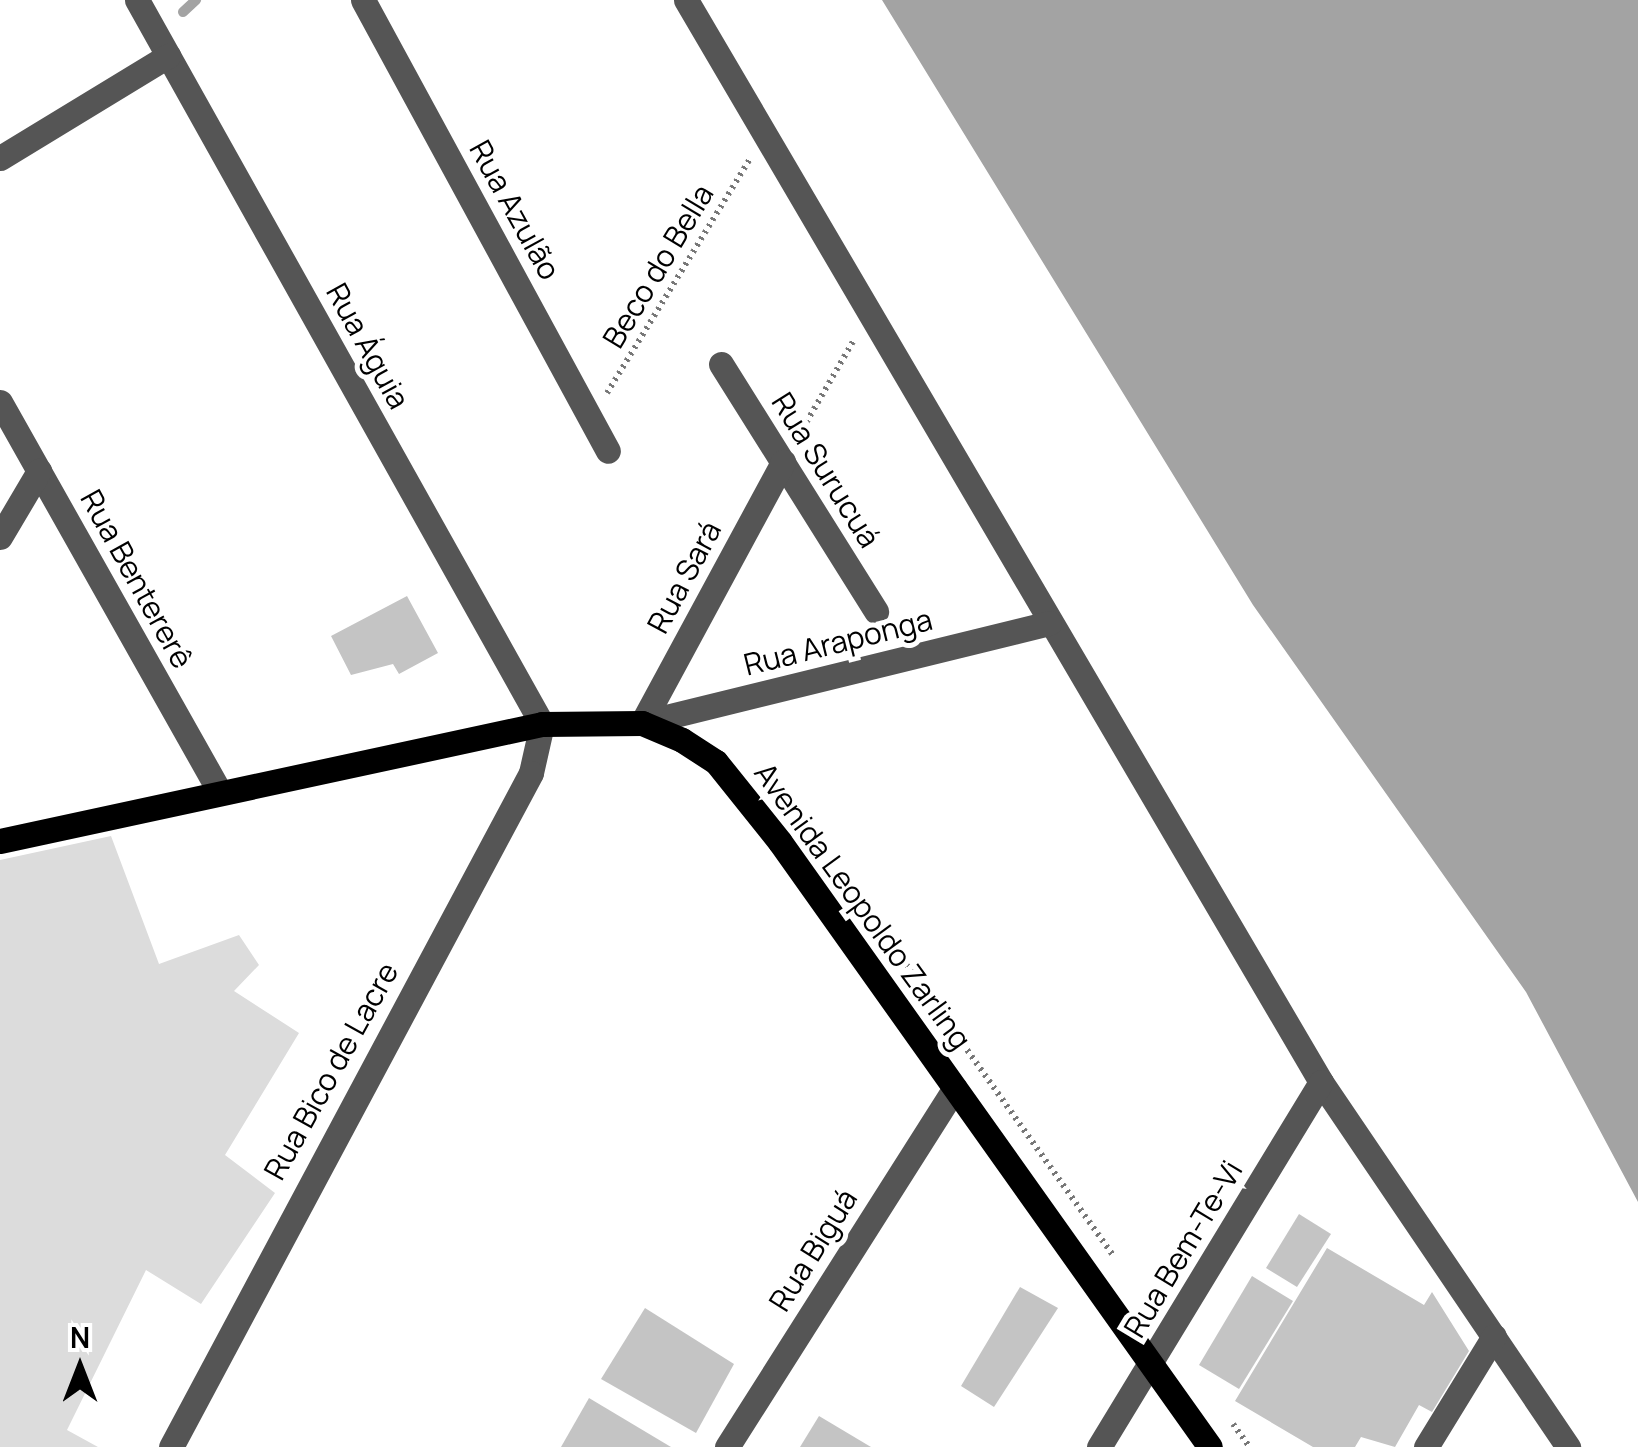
<!DOCTYPE html>
<meta charset="utf-8">
<style>
body{margin:0}
#map{position:relative;width:1638px;height:1447px;overflow:hidden;background:#fff;font-family:Manrope,sans-serif}
div>[style]{position:absolute}
[style*='--x']{left:calc(var(--x)*1px);top:calc(var(--y)*1px);width:calc(var(--w)*1px);rotate:calc(var(--a)*1deg)}
.green>*{inset:0;background:#dcdcdc}
.water>*{inset:0;background:#a3a3a3}
.stream>*{height:10px;margin:-5px;padding:0 5px;transform-origin:5px;border-radius:5px;background:#a3a3a3}
.building>*{inset:0;background:#c4c4c4}
.path>*{height:6px;margin-top:-3px;transform-origin:0;background:repeating-linear-gradient(90deg,#777 0 2.5px,transparent 0 7.5px)}
.minor>*{height:25px;margin:-12.5px;padding:0 12.5px;transform-origin:12.5px;border-radius:12.5px;background:#555}
.major>*{height:25px;margin:-12.5px;padding:0 12.5px;transform-origin:12.5px;border-radius:12.5px;background:#000}
span{translate:-50% -50%;white-space:nowrap;text-align:center;line-height:1.15;-webkit-text-stroke:10px #fff;paint-order:stroke}
.street-label{font-size:30px;color:#000}
.north{position:absolute;left:30px;top:1317px;width:100px;height:100px;-webkit-text-stroke:8px #fff;paint-order:stroke;rotate:0deg;font-size:28px;font-weight:700;line-height:40px;text-align:center;color:#000}
.north::after{content:'';display:block;margin:auto;width:35px;height:45px;background:#000;clip-path:polygon(50% 0,100% 100%,50% 72%,0 100%)}
</style>
<div id="map">
<div class="green">
<div style="clip-path:polygon(111px 836px,159px 964px,239px 935px,259px 965px,234px 991px,299px 1033px,225px 1155px,275px 1193px,201px 1304px,146px 1270px,67px 1430px,98px 1447px,0 1447px,0 860px)"></div>
</div>
<div class="water">
<div style="clip-path:polygon(882px 0,1638px 0,1638px 1202px,1526px 992px,1253px 605px)"></div>
</div>
<div class="stream">
<div style="--x:183;--y:12;--w:18;--a:-43"></div>
</div>
<div class="building">
<div style="clip-path:polygon(407px 596px,438px 653px,399px 674px,393px 664px,351px 675px,331px 636px)"></div>
<div style="clip-path:polygon(1299px 1214px,1331px 1234px,1297px 1287px,1266px 1268px)"></div>
<div style="clip-path:polygon(1327px 1248px,1424px 1305px,1432px 1292px,1469px 1351px,1432px 1412px,1419px 1405px,1395px 1447px,1361px 1437px,1355px 1447px,1313px 1447px,1235px 1401px)"></div>
<div style="clip-path:polygon(1252px 1276px,1293px 1301px,1239px 1389px,1199px 1365px)"></div>
<div style="clip-path:polygon(1020px 1287px,1058px 1308px,994px 1407px,961px 1386px)"></div>
<div style="clip-path:polygon(645px 1308px,734px 1364px,696px 1433px,601px 1379px)"></div>
<div style="clip-path:polygon(589px 1398px,671px 1447px,561px 1447px)"></div>
<div style="clip-path:polygon(819px 1416px,871px 1447px,800px 1447px)"></div>
</div>
<div class="path">
<div style="--x:607;--y:393;--w:273;--a:-58.6"></div>
<div style="--x:799;--y:435;--w:112;--a:-60"></div>
<div style="--x:889;--y:940;--w:387;--a:54.6"></div>
<div style="--x:1233;--y:1424;--w:29;--a:54"></div>
</div>
<div class="minor">
<div style="--x:137;--y:0;--w:830;--a:60.78"></div>
<div style="--x:542;--y:724;--w:50;--a:102.7"></div>
<div style="--x:531;--y:773;--w:764;--a:118.11"></div>
<div style="--x:363;--y:0;--w:513;--a:61.49"></div>
<div style="--x:686;--y:0;--w:1255;--a:59.59"></div>
<div style="--x:1321;--y:1082;--w:441;--a:55.9"></div>
<div style="--x:0;--y:158;--w:197;--a:-31.3"></div>
<div style="--x:721;--y:364;--w:292;--a:57.9"></div>
<div style="--x:0;--y:402;--w:444;--a:60.6"></div>
<div style="--x:0;--y:537;--w:77;--a:-59.4"></div>
<div style="--x:642;--y:723;--w:419;--a:-13.8"></div>
<div style="--x:642;--y:723;--w:297;--a:-61.6"></div>
<div style="--x:727;--y:1447;--w:425;--a:-57.6"></div>
<div style="--x:1099;--y:1447;--w:427;--a:-58.7"></div>
<div style="--x:1426;--y:1447;--w:130;--a:-58.5"></div>
</div>
<div class="major">
<div style="--x:0;--y:841;--w:554;--a:-12.18"></div>
<div style="--x:542;--y:724;--w:100;--a:-0.6"></div>
<div style="--x:642;--y:723;--w:43;--a:23"></div>
<div style="--x:682;--y:740;--w:40;--a:32.9"></div>
<div style="--x:716;--y:762;--w:102;--a:51.3"></div>
<div style="--x:780;--y:842;--w:742;--a:54.6"></div>
</div>
<div class="street-label">
<span style="left:515px;top:210px;rotate:61deg">Rua Azulão</span>
<span style="left:658px;top:266px;rotate:-59deg">Beco do Bella</span>
<span style="left:368px;top:346px;rotate:61deg">Rua Águia</span>
<span style="left:826px;top:470px;rotate:58deg">Rua Surucuá</span>
<span style="left:684px;top:577px;rotate:-62deg">Rua Sará</span>
<span style="left:137px;top:579px;rotate:61deg">Rua Bentererê</span>
<span style="left:838px;top:642px;rotate:-14deg">Rua Araponga</span>
<span style="left:863px;top:906px;rotate:54deg">Avenida Leopoldo Zarling</span>
<span style="left:331px;top:1071px;rotate:-61deg">Rua Bico de Lacre</span>
<span style="left:1183px;top:1249px;rotate:-59deg">Rua Bem-Te-Vi</span>
<span style="left:813px;top:1250px;rotate:-58deg">Rua Biguá</span>
</div>
<div class="north">N</div>
</div>
